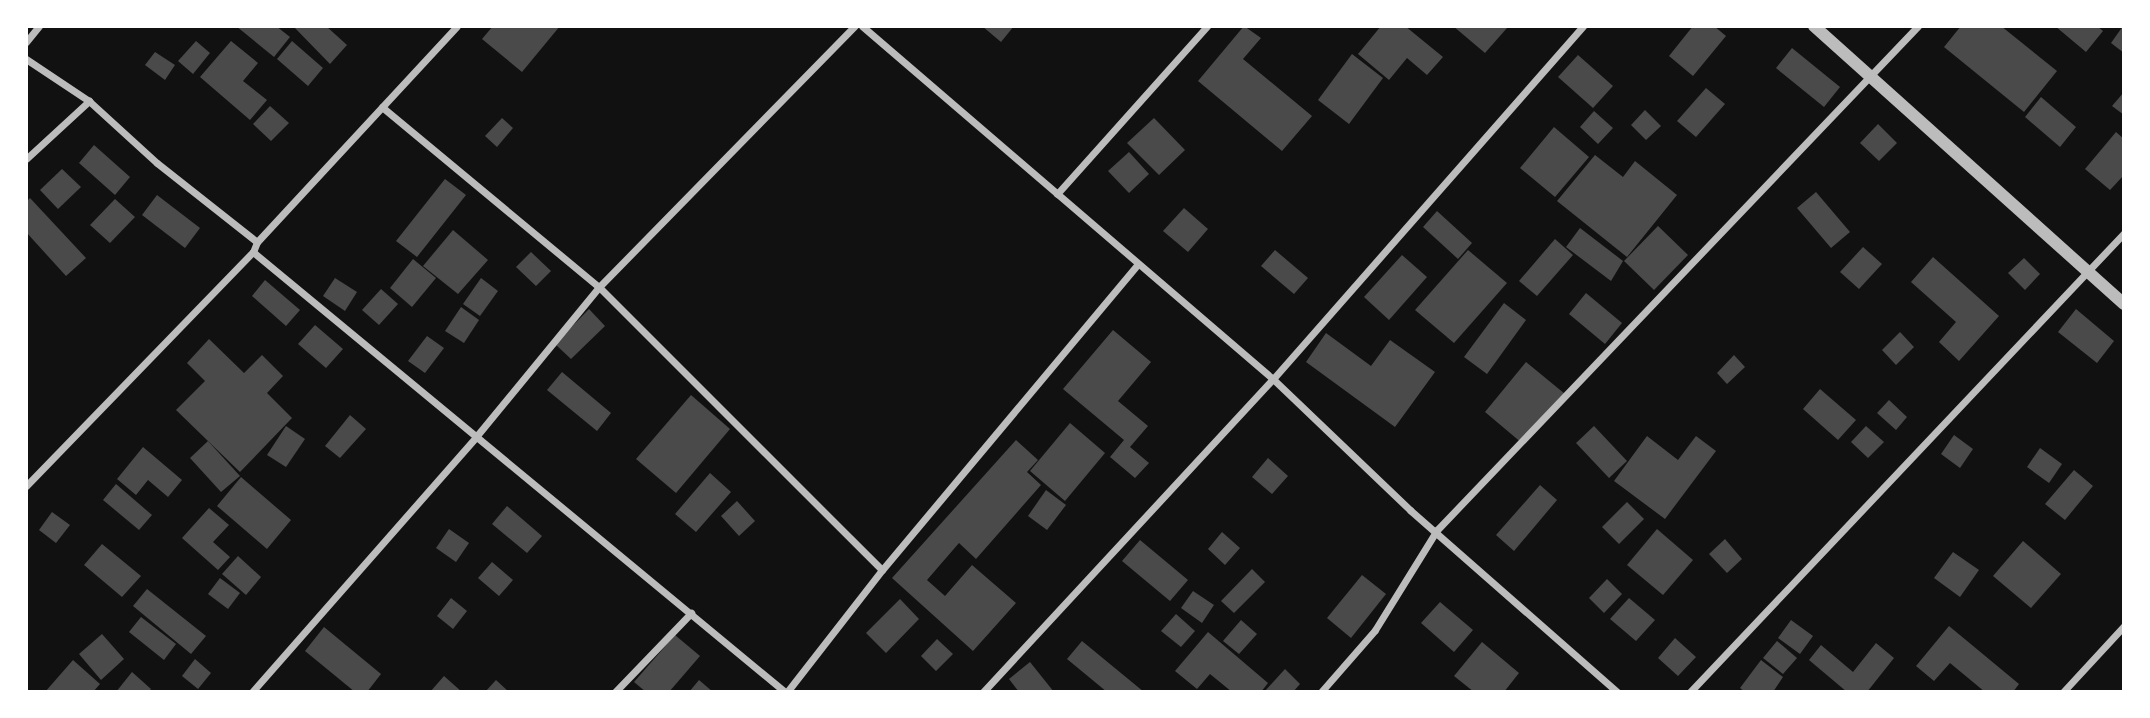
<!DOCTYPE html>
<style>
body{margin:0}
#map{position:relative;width:2150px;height:718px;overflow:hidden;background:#111;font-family:"Public Sans",sans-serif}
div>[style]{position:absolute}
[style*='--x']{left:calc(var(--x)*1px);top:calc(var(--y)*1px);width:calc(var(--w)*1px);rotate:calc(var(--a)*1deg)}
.building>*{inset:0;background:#4a4a4a}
.minor>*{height:7px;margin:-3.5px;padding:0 3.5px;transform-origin:3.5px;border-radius:3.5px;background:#bcbcbc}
.tertiary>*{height:12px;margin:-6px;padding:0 6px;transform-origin:6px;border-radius:6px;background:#bcbcbc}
span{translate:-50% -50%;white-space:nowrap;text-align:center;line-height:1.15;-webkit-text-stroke:6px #fff;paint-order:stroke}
.frame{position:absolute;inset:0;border:28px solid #fff;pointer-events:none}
</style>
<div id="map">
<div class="building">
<div style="clip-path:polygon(236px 26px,276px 26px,290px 37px,274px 57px)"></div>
<div style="clip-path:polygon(293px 26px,326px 26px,347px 45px,330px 64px)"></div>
<div style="clip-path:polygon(493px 26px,560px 26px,522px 72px,482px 39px)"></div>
<div style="clip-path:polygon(982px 26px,1014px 26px,1001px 42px)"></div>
<div style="clip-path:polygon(1244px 26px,1261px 38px,1243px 59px,1312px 116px,1282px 151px,1198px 81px)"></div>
<div style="clip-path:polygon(1381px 26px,1405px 26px,1443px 57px,1427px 75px,1407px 58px,1389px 80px,1358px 54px)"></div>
<div style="clip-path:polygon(1453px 26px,1505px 26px,1507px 28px,1485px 53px)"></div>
<div style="clip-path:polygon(1693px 26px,1714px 26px,1726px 36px,1693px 76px,1669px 56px)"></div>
<div style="clip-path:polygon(1961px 26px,2001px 26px,2057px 71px,2024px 112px,1944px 47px)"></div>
<div style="clip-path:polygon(2055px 26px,2097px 26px,2103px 31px,2086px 52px)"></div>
<div style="clip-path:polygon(2123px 26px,2124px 26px,2124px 53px,2111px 43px)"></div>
<div style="clip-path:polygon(196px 41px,210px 53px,193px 74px,178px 61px)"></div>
<div style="clip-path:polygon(231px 41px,258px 63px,243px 81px,267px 100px,250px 120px,200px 77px)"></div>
<div style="clip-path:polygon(292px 41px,323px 68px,308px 86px,277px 59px)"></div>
<div style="clip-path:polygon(1792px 48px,1840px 87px,1824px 107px,1776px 68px)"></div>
<div style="clip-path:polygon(155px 52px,175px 65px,165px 80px,145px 65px)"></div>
<div style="clip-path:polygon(1352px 54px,1383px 78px,1349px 124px,1318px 100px)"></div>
<div style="clip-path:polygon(1578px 55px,1613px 86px,1593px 108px,1558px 77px)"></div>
<div style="clip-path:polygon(1706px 88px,1725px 104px,1696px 137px,1677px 121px)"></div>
<div style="clip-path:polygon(2124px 92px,2124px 115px,2112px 106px)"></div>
<div style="clip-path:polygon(2041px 97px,2076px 127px,2060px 147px,2025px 117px)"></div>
<div style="clip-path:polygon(270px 106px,289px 123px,271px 141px,253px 124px)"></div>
<div style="clip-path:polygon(1645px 110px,1661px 126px,1646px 140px,1631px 125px)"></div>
<div style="clip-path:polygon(1594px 111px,1613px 128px,1598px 144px,1580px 127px)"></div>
<div style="clip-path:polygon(502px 118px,513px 128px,497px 147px,485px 136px)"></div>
<div style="clip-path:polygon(1154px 118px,1185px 150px,1159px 175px,1127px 143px)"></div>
<div style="clip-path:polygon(1878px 124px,1897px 143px,1879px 161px,1860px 143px)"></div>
<div style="clip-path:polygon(1554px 127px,1589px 157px,1555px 197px,1520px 168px)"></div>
<div style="clip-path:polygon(2116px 132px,2124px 139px,2124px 175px,2110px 190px,2085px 169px)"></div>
<div style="clip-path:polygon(94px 145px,130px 177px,115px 195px,79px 163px)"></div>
<div style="clip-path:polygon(1129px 152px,1149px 174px,1129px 193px,1108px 171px)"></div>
<div style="clip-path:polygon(1595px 155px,1623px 177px,1635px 161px,1677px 195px,1627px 257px,1557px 201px)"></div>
<div style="clip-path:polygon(62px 169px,81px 187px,58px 209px,40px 190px)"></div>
<div style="clip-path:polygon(445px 179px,466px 195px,417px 257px,396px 241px)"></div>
<div style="clip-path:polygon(1816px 192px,1850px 232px,1831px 248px,1797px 208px)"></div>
<div style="clip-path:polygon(157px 195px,200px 228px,185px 248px,142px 215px)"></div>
<div style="clip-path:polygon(30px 198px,86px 258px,66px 276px,26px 232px,26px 202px)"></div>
<div style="clip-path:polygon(115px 199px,135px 217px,110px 243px,90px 225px)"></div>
<div style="clip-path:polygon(1184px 208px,1208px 229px,1188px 252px,1163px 231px)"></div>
<div style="clip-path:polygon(1437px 211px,1472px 243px,1458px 259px,1423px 227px)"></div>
<div style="clip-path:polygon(1658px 226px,1688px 255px,1654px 290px,1624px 261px)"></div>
<div style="clip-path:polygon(1580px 228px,1623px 261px,1611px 281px,1566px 247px)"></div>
<div style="clip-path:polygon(453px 230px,488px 260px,458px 294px,423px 266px)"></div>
<div style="clip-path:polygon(1555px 239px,1573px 255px,1537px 296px,1519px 281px)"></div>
<div style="clip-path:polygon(1863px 247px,1882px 264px,1859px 289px,1840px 272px)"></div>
<div style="clip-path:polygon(1275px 250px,1308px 278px,1294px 294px,1261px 266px)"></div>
<div style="clip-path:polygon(1468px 250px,1507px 283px,1454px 343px,1415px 310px)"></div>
<div style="clip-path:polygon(531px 252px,551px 271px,536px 286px,516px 267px)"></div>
<div style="clip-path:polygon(1402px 255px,1427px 277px,1389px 320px,1364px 297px)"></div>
<div style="clip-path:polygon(1933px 257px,1999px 316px,1959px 361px,1939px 342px,1956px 322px,1911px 282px)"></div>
<div style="clip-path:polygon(2024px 258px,2040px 274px,2025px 290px,2008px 273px)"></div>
<div style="clip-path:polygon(413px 259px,436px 278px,412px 307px,390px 288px)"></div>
<div style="clip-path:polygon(335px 278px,357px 292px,345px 311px,323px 296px)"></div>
<div style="clip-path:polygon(481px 278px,498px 291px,480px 316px,463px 304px)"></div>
<div style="clip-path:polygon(265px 280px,300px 310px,286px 326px,252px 296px)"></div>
<div style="clip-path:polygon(381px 289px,398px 304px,379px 325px,362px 310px)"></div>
<div style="clip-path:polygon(1586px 293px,1622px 323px,1605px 344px,1569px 314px)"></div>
<div style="clip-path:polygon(1504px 303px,1526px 320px,1487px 374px,1464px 357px)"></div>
<div style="clip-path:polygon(461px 307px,479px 320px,464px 343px,445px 331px)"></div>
<div style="clip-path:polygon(589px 309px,605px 326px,571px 359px,555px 344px)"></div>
<div style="clip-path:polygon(2076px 309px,2114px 341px,2097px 363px,2058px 332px)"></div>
<div style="clip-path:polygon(315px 325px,343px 349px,326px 368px,298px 344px)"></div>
<div style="clip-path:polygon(1113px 330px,1151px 362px,1118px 401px,1148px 426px,1130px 447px,1149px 463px,1135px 478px,1110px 457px,1124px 440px,1063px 389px)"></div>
<div style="clip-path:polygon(1900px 332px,1914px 347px,1896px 365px,1882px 350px)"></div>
<div style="clip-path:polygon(1326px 333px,1371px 366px,1390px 340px,1435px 372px,1395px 427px,1306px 362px)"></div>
<div style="clip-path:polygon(427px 336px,444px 348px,425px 373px,408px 361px)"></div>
<div style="clip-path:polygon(209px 339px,244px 373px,262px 355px,283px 376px,267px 393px,292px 418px,240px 472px,176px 410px,205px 381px,187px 363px)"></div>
<div style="clip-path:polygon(1734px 355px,1745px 367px,1727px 384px,1717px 373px)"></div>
<div style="clip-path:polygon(1526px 362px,1565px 394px,1523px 444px,1485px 412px)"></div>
<div style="clip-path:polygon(562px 372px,611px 413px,597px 431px,547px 390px)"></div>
<div style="clip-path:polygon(1820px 389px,1856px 420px,1838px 440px,1803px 409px)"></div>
<div style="clip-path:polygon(691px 395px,730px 429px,676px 493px,636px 459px)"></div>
<div style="clip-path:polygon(1889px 400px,1907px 417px,1896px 430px,1877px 413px)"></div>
<div style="clip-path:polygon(350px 415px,366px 429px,340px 458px,325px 446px)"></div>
<div style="clip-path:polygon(1070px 423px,1105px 453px,1065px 501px,1030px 471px)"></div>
<div style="clip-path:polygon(286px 426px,305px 439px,286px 467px,267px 455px)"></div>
<div style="clip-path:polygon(1594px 426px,1627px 461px,1609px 478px,1576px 443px)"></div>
<div style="clip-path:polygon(1866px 426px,1884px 442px,1868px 458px,1851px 442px)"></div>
<div style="clip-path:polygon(1954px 435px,1973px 449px,1960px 468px,1941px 454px)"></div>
<div style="clip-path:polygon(1647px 436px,1678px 460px,1696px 436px,1716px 451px,1665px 519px,1614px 481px)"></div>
<div style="clip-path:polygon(1016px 440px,1038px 460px,1027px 472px,1041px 485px,976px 559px,959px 543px,927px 580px,945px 596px,972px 565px,1016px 603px,973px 651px,892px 578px)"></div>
<div style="clip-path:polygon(208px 441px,240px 476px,221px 492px,190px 458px)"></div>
<div style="clip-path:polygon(143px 447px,182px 480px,168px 497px,148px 480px,136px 495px,117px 479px)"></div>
<div style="clip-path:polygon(2040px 448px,2062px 464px,2049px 483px,2027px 467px)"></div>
<div style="clip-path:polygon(1268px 458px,1288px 476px,1272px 494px,1252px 477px)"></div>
<div style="clip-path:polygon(2074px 470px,2093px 486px,2065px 520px,2045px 504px)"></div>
<div style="clip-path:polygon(710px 473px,731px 492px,696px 532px,675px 514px)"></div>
<div style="clip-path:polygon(241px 477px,291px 520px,267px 549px,217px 506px)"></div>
<div style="clip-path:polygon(116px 484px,152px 515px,139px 530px,103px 500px)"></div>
<div style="clip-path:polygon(1540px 485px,1557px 500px,1514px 551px,1496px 535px)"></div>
<div style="clip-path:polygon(1046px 490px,1066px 505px,1047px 530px,1028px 516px)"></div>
<div style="clip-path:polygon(737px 501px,755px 521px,739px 536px,721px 516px)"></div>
<div style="clip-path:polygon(1627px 502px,1644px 519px,1619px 544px,1602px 527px)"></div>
<div style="clip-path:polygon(507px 506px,542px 536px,527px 553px,492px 524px)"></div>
<div style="clip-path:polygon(209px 508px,229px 525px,213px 542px,230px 557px,218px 570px,182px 538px)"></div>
<div style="clip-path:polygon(52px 512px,70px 525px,56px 543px,39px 530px)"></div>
<div style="clip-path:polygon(449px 529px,469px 543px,456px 562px,436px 548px)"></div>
<div style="clip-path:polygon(1657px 529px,1693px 560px,1663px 595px,1627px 565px)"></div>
<div style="clip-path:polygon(1222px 532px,1240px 548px,1225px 565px,1208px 549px)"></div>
<div style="clip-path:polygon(1725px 539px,1742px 559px,1727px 573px,1709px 554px)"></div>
<div style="clip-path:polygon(1140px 540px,1188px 580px,1170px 601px,1122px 561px)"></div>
<div style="clip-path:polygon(2023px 541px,2061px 574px,2031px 608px,1993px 576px)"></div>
<div style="clip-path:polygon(102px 544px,141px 576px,122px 597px,84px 565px)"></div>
<div style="clip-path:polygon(1953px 552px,1979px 570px,1960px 597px,1934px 578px)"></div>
<div style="clip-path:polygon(238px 556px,261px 577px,246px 595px,222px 574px)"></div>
<div style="clip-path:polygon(492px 562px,513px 580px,499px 596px,478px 578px)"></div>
<div style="clip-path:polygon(1252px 569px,1265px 582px,1234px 613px,1221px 601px)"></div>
<div style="clip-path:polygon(1362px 575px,1386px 594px,1351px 638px,1327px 618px)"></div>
<div style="clip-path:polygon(220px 578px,240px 593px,228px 609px,208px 594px)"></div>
<div style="clip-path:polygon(1607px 579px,1622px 594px,1604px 613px,1589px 598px)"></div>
<div style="clip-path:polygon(147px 589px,206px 636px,191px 654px,133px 606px)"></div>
<div style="clip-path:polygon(1193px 591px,1214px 605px,1202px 623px,1181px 608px)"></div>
<div style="clip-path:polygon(451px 598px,467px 611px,453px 629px,437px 616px)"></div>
<div style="clip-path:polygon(1629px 598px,1655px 620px,1636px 641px,1610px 619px)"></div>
<div style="clip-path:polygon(900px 599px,919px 619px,886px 653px,866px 633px)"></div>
<div style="clip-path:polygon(1440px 602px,1473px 630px,1454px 652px,1421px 623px)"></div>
<div style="clip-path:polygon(1176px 614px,1195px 631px,1181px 647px,1161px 631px)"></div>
<div style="clip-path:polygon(141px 617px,176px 644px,164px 660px,129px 632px)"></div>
<div style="clip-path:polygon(1241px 620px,1257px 634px,1239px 654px,1223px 641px)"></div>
<div style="clip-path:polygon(1791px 620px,1813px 636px,1800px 654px,1778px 638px)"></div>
<div style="clip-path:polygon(1949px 626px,2019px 684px,2013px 692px,1985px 692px,1950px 663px,1934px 681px,1916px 666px)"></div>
<div style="clip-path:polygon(324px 627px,381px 674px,367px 692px,355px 692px,305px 651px)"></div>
<div style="clip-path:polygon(1208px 632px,1268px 683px,1261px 692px,1232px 692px,1210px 674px,1197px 689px,1175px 671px)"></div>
<div style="clip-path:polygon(102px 634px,124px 659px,101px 680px,79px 654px)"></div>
<div style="clip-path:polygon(675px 635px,700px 656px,669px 692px,646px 692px,634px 682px)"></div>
<div style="clip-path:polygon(1675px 638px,1696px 657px,1678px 676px,1658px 658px)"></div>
<div style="clip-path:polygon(937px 639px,953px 654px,936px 671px,921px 656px)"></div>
<div style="clip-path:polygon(1082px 641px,1144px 692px,1107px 692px,1067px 659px)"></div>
<div style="clip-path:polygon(1777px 641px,1797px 658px,1783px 674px,1763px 658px)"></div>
<div style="clip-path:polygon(1482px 642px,1519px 673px,1504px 692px,1474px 692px,1454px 676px)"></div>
<div style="clip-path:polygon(1876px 643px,1894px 658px,1867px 692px,1847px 692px,1809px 660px,1821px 645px,1853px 672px)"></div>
<div style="clip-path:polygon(195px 659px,211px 673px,198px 689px,182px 676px)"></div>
<div style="clip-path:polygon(73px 660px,100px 684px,93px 692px,45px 692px)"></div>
<div style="clip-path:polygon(1761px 660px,1783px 677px,1773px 692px,1745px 692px,1740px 688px)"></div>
<div style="clip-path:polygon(1030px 662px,1054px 692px,1019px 692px,1009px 679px)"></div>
<div style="clip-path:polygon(1285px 669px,1300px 684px,1293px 692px,1264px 692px)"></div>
<div style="clip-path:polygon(132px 672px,151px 689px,149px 692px,116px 692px)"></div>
<div style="clip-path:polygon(444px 676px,462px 692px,430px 692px)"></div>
<div style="clip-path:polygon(496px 680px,509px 692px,485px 692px)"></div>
<div style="clip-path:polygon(699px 680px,713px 692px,689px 692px)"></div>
</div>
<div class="minor">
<div style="--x:862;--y:26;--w:542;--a:40.66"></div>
<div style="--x:1273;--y:379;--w:190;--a:43.7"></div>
<div style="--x:1410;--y:510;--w:276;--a:41.3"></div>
<div style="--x:26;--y:42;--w:21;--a:-51"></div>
<div style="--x:26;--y:59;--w:76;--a:33.7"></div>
<div style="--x:89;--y:101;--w:92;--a:42.4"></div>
<div style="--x:157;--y:163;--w:127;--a:38.3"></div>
<div style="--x:382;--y:107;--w:282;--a:39.7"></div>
<div style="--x:599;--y:287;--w:400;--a:45"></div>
<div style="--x:26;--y:159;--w:86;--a:-42.6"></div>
<div style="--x:1057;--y:194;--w:225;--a:-48.2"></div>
<div style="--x:253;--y:252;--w:690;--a:39.59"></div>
<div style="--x:26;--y:486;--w:326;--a:-45.9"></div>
<div style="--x:253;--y:252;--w:11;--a:-68"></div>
<div style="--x:257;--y:242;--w:294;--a:-47.2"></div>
<div style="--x:252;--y:692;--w:338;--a:-48.7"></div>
<div style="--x:475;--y:438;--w:195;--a:-50.6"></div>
<div style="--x:599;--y:287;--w:366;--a:-45.6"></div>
<div style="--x:615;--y:692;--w:110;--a:-46.1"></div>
<div style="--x:787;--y:692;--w:155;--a:-52.1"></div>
<div style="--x:882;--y:570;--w:399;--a:-50.1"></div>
<div style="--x:983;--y:692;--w:427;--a:-47.2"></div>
<div style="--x:1273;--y:379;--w:470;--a:-48.7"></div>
<div style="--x:1321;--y:692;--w:82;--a:-48.9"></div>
<div style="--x:1375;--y:630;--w:118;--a:-58.2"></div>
<div style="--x:1437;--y:530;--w:697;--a:-46.34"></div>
<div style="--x:1690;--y:692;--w:632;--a:-46.6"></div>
<div style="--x:2063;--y:692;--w:90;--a:-47.3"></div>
</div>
<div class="tertiary">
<div style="--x:1814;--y:26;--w:416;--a:41.9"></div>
</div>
<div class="frame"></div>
</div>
